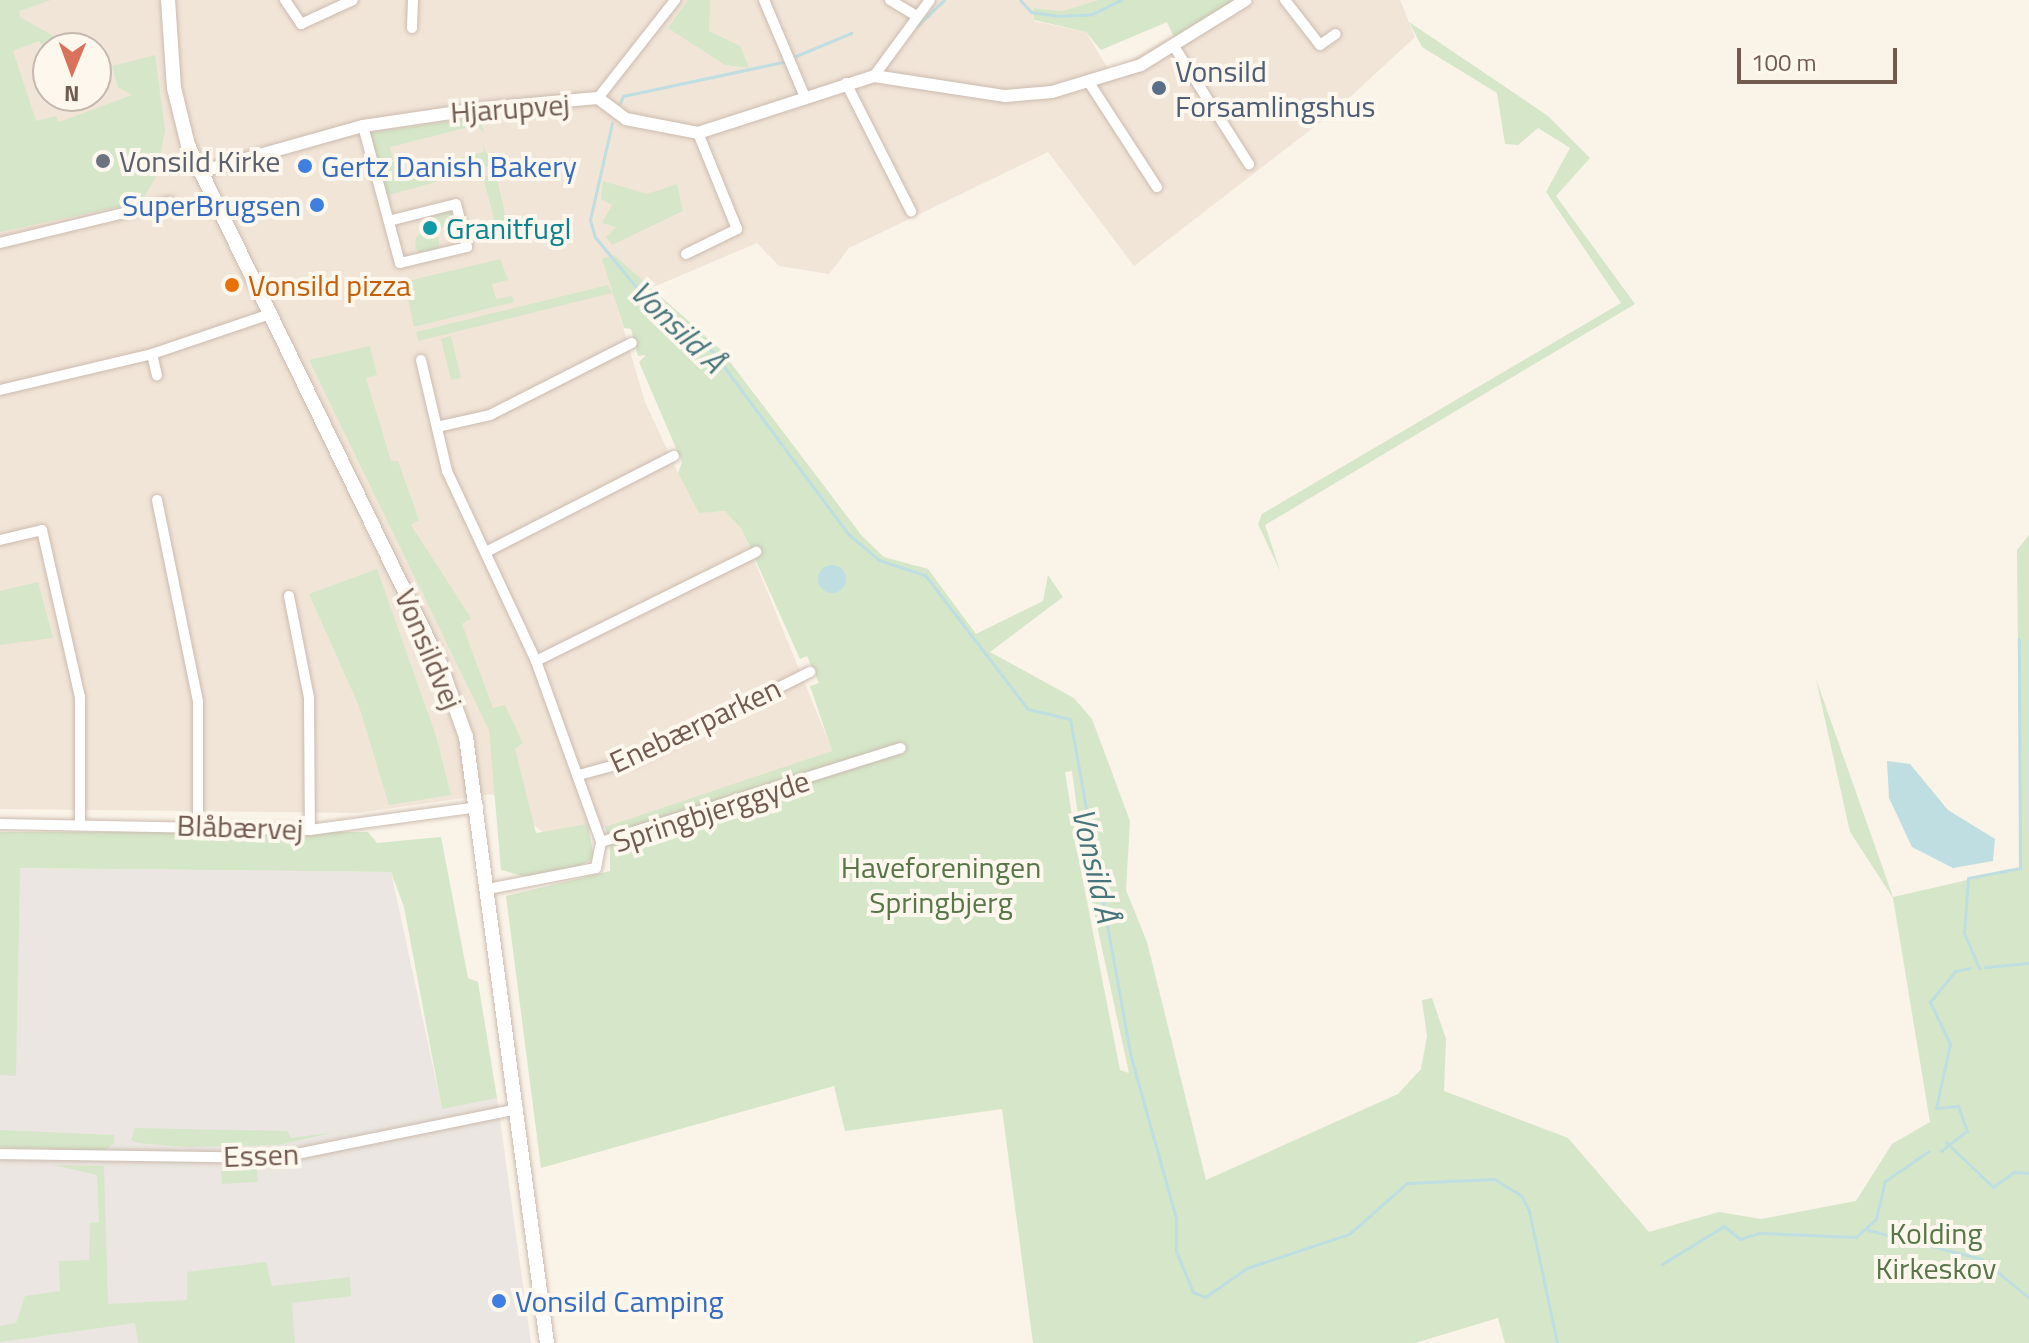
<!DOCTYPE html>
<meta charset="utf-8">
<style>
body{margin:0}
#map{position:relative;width:2029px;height:1343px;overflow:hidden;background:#faf3e8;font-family:"Titillium Web",sans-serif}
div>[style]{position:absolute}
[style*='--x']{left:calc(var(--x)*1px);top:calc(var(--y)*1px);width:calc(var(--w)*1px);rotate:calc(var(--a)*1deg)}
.residential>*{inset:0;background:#f1e5d7}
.industrial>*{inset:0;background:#ebe6e1}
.green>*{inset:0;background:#d5e7c8}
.round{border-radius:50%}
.water>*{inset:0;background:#bedee2}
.stream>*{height:3px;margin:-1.5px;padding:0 1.5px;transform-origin:1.5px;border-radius:1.5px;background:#bedee2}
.roads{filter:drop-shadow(0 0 2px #cbbbaf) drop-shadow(0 0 2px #cbbbaf)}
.minor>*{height:10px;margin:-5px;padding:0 5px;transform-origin:5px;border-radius:5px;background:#fff}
.tertiary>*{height:12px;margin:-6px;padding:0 6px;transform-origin:6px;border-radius:6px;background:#fff}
.secondary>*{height:14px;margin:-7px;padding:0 7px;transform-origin:7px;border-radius:7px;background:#fff}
.dots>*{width:22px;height:22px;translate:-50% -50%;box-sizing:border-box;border:4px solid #fdf7ee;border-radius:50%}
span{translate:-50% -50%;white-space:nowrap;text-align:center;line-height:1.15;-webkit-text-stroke:8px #fdf7ee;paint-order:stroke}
.service-label{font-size:30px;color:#4e5e75}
.left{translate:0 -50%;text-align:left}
.street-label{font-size:30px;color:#725a4f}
.worship-label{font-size:30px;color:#5b616d}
.shop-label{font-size:30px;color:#366cbe}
.right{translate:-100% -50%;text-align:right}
.culture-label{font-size:30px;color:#0d838f}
.food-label{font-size:30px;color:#c56008}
.park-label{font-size:30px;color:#577748}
.water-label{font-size:32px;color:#47757c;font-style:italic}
.north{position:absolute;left:32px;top:32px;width:80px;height:80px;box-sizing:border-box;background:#fdf7ee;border:2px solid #c5b8ae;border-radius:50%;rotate:181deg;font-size:22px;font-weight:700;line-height:32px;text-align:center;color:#725a4f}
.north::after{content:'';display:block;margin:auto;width:28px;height:36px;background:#d8725a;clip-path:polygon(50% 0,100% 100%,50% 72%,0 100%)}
.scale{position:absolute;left:1737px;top:48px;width:160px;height:36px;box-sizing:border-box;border:4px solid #725a4f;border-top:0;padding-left:10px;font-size:24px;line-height:28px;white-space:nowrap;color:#725a4f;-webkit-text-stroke:6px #fdf7ee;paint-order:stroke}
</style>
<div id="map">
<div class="residential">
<div style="clip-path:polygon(evenodd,0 0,1098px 0,1062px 11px,1035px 8px,1034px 21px,1086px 32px,1110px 72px,1233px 0,1400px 0,1415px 37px,1335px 111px,1134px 266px,1048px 152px,849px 248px,829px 274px,779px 266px,757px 243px,616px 303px,645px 402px,678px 473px,699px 512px,725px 511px,742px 530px,833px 752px,607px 827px,551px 838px,492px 794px,357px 813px,0 809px,0 0,48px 48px,96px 48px,96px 96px,48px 96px,48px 48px)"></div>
</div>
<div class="industrial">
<div style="clip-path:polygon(0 868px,391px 872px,442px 1108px,497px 1098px,531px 1343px,0 1343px)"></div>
</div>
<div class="green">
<div style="clip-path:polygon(0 0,51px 0,19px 11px,20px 17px,74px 48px,48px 53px,39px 41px,13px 51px,36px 121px,56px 116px,59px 122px,132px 95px,118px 87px,112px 66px,155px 55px,165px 130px,157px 175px,141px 202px,0 232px)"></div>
<div style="clip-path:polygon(688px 0,710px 0,709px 31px,740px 46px,749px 68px,725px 65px,668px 28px)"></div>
<div style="clip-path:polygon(1098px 0,1233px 0,1175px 40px,1167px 22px,1101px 50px,1086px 32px,1034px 20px,1034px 8px,1062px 11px)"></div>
<div style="clip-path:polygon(1409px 22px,1548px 116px,1590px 158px,1556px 196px,1635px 304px,1265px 525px,1280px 571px,1258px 524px,1262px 514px,1621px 303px,1546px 192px,1570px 148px,1538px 128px,1518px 145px,1505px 144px,1497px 93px,1422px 47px)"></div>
<div style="clip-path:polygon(480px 117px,484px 133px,477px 125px,390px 147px,396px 173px,484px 152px,482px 143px,493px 167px,460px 165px,447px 179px,385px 196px,368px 133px)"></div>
<div style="clip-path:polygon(496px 174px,509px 233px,499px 237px,483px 177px)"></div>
<div style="clip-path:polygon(603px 181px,647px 194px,677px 184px,683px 211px,612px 245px,606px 237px,616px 227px,602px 223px,612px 205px,601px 199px)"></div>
<div style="clip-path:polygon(452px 210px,456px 224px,428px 231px,424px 217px)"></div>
<div class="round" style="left:415px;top:231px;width:24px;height:24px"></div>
<div style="clip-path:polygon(evenodd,614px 255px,721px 350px,862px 536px,884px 557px,928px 569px,976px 634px,1043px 601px,1048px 575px,1063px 597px,990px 652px,1074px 698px,1092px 719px,1130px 821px,1126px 890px,1147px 942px,1206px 1180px,1398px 1094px,1421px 1069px,1427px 1036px,1422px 1000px,1432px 998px,1446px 1039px,1444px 1091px,1568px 1138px,1649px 1232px,1719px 1212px,1761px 1219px,1856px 1201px,1892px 1144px,1930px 1122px,1893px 898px,1850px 832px,1816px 679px,1893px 897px,2020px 868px,2017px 550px,2029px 535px,2029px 1343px,1505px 1343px,1498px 1318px,1415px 1343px,1033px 1343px,1002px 1109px,845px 1131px,834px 1086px,541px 1168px,506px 896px,610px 871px,610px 844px,754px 800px,751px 793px,608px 837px,605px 827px,832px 751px,810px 686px,819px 683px,807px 656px,800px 659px,742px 530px,725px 511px,699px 513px,678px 473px,682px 462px,639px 362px,646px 355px,638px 356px,631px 329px,624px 328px,602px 259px,614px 255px,1072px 771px,1085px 870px,1129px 1073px,1120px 1070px,1081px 871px,1065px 772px,1072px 771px)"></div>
<div style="clip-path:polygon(500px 259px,508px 280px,492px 284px,496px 299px,512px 296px,514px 302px,414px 327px,404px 282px)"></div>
<div style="clip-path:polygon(608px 285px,612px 293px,418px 341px,416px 332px)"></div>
<div style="clip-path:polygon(451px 336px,461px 378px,451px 380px,441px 339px)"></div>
<div style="clip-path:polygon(370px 346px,377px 375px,366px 378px,391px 461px,398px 461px,419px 520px,411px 525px,471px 618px,462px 624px,493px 708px,505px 705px,523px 743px,515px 749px,536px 833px,588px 824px,594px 858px,580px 866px,526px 877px,501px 870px,489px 730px,309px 360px)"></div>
<div style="clip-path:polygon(377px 569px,436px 736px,451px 795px,389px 805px,359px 706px,309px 594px)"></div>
<div style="clip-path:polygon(38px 582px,53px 638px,0 645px,0 591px)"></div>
<div style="clip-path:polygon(0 832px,368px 832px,377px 843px,441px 837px,468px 978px,478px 982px,497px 1098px,442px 1109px,404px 907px,391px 872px,20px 868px,16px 1076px,0 1075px)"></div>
<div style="clip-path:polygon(135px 1128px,287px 1131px,291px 1138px,335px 1132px,278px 1145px,187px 1147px,138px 1143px,131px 1140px)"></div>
<div style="clip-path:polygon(0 1130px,114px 1135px,114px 1143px,105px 1151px,0 1147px)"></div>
<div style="clip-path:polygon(54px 1165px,104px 1166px,108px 1304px,187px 1300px,187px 1272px,266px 1262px,272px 1286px,350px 1277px,351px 1296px,292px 1303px,295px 1343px,138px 1343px,135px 1323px,0 1342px,0 1326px,16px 1323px,25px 1296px,60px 1291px,59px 1261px,89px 1260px,90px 1223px,99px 1222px,97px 1175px)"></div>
<div style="clip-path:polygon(221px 1167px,257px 1167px,258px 1182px,222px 1184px)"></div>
</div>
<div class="water">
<div class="round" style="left:818px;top:565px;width:28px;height:28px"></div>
<div style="clip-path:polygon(1887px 761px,1910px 764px,1948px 810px,1995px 839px,1993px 861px,1953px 868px,1912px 847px,1889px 798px)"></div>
</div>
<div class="stream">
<div style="--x:1020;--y:0;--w:16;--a:47"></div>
<div style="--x:1031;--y:12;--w:27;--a:8"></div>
<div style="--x:1058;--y:16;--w:34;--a:-3"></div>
<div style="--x:1092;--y:14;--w:32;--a:-26"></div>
<div style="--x:917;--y:26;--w:37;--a:-44"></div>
<div style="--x:796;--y:56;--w:60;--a:-22.7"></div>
<div style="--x:620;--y:103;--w:8;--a:-67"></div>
<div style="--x:623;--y:96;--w:168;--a:-12"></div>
<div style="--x:612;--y:123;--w:99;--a:102.8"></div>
<div style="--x:590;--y:220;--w:18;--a:74"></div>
<div style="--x:595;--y:237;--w:72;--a:50.6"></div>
<div style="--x:641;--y:293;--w:93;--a:39.3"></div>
<div style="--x:713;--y:352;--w:227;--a:53.4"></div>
<div style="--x:848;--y:534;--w:40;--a:40"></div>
<div style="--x:879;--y:560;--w:48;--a:18.1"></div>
<div style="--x:925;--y:575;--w:169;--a:52.5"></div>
<div style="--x:1028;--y:709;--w:43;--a:13.4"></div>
<div style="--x:1070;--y:719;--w:343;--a:79.8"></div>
<div style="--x:1131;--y:1057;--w:167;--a:74.4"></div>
<div style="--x:1176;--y:1218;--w:33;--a:90"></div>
<div style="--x:1176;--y:1251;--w:44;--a:67.5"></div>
<div style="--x:1193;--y:1292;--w:13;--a:23"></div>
<div style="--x:1205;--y:1297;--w:51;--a:-34.6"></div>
<div style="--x:1247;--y:1268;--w:108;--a:-18.4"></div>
<div style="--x:1349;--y:1234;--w:77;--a:-41.3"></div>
<div style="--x:1407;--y:1183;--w:87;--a:-2.6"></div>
<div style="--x:1494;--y:1179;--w:31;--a:31"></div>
<div style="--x:1521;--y:1195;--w:18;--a:63"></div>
<div style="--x:1529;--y:1211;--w:135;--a:78"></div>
<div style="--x:1985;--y:967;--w:44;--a:-5.2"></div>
<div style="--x:1979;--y:968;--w:38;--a:-113"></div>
<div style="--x:1964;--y:933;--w:55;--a:-85.8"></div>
<div style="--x:1968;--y:878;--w:53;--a:-10.9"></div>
<div style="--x:2020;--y:868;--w:229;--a:-90.3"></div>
<div style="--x:1946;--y:1142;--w:65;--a:43.8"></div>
<div style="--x:1993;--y:1187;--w:26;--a:-36"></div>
<div style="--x:2014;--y:1172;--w:15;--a:4"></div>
<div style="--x:1941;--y:1151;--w:33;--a:-38"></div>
<div style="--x:1967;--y:1131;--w:27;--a:-110"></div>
<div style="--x:1958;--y:1106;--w:22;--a:175"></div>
<div style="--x:1936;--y:1108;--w:66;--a:-77.7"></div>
<div style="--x:1950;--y:1044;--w:47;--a:-115.5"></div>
<div style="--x:1930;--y:1002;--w:40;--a:-51"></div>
<div style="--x:1955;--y:971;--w:15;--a:-11"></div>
<div style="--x:1868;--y:1230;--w:118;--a:14.3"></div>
<div style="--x:1982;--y:1259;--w:61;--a:39.7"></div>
<div style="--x:1662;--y:1264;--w:73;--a:-31.5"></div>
<div style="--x:1724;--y:1226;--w:21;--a:39"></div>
<div style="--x:1740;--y:1239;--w:20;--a:-18"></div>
<div style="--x:1759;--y:1233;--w:97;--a:2.4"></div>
<div style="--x:1856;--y:1237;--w:27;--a:-42"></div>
<div style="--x:1876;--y:1219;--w:39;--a:-77"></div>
<div style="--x:1885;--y:1181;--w:53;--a:-34.3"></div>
</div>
<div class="roads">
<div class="minor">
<div style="--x:285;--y:0;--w:29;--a:56"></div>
<div style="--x:301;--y:24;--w:57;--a:-24.8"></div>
<div style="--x:764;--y:0;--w:105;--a:67.1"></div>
<div style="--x:890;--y:0;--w:31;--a:31"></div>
<div style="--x:1285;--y:0;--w:57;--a:52.1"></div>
<div style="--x:1320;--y:45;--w:19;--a:-35"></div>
<div style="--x:412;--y:28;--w:28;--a:-88"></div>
<div style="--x:1175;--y:48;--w:138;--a:57.5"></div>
<div style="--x:874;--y:76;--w:94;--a:-53.6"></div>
<div style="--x:846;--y:83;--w:144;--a:63.1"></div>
<div style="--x:1090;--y:84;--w:123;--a:57"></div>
<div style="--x:598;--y:98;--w:125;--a:-51.8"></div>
<div style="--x:363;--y:126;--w:142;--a:74.9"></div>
<div style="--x:400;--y:263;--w:69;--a:-13.4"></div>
<div style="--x:467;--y:247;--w:44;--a:-104.3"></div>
<div style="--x:456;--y:204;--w:69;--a:165.8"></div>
<div style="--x:0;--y:243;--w:175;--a:-13.6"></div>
<div style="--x:686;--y:254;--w:57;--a:-26.1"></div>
<div style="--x:737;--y:229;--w:104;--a:-112.1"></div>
<div style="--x:152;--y:354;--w:22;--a:77"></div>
<div style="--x:421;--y:360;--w:114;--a:76.8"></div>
<div style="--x:447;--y:471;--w:210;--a:64.9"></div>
<div style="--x:536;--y:661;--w:192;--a:70.2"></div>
<div style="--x:0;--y:390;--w:156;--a:-13.3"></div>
<div style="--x:152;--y:354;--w:121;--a:-18.7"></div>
<div style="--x:437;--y:427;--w:54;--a:-12.8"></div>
<div style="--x:490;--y:415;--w:159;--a:-26.9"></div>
<div style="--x:157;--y:500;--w:206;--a:78.5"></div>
<div style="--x:198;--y:702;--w:123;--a:90"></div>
<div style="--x:0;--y:540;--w:43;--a:-13.4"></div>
<div style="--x:42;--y:530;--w:171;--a:77.2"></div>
<div style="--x:80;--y:697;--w:128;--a:90"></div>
<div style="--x:486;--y:552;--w:211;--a:-27.1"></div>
<div style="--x:289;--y:596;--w:104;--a:78.9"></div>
<div style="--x:309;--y:698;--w:132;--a:89.6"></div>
<div style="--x:536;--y:661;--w:246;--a:-26.4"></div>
<div style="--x:579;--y:775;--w:60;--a:-15.4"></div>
<div style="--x:637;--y:759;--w:194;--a:-26.7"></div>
<div style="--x:0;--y:824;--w:310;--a:1.1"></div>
<div style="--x:310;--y:830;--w:170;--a:-7.8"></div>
<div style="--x:488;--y:889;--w:110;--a:-11"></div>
<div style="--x:596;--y:868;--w:26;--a:-79"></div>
<div style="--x:601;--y:842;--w:314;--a:-17.4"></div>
<div style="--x:0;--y:1154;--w:277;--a:0.8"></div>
<div style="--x:277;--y:1158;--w:245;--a:-11.5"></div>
</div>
<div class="tertiary">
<div style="--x:199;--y:172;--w:170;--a:-15.7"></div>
<div style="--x:363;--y:126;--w:123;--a:-8.4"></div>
<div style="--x:485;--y:108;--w:113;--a:-5.1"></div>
<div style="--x:598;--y:98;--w:35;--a:37"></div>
<div style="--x:626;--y:119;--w:73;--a:11"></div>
<div style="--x:698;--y:133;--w:185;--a:-17.9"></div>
<div style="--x:874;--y:76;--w:133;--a:8.7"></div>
<div style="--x:1005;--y:96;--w:47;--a:-4.9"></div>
<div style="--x:1052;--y:92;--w:93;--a:-16.9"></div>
<div style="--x:1141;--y:65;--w:123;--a:-31.8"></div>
</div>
<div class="secondary">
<div style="--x:168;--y:0;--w:88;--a:86.1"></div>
<div style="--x:174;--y:88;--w:59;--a:76.2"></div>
<div style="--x:188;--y:145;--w:577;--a:64.1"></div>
<div style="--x:440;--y:664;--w:77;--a:70.4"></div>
<div style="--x:466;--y:737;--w:611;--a:82.39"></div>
</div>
</div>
<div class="dots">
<div style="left:1159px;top:88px;background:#5c6f8a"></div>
<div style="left:103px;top:161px;background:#6b7280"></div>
<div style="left:305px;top:166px;background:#3f7fe0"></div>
<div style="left:317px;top:205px;background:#3f7fe0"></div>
<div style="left:430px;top:228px;background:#0f9aa8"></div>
<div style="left:232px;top:285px;background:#e8710a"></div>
<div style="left:499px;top:1301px;background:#3f7fe0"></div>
</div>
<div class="service-label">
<span class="left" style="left:1175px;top:88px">Vonsild<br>Forsamlingshus</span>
</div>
<div class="street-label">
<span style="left:510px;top:108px;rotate:-4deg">Hjarupvej</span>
<span style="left:429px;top:649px;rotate:67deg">Vonsildvej</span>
<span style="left:695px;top:725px;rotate:-25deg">Enebærparken</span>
<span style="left:711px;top:811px;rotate:-18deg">Springbjerggyde</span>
<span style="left:240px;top:827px;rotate:2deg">Blåbærvej</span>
<span style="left:261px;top:1155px;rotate:-2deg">Essen</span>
</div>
<div class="worship-label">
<span class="left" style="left:119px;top:161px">Vonsild Kirke</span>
</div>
<div class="shop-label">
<span class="left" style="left:321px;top:166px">Gertz Danish Bakery</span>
<span class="right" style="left:301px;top:205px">SuperBrugsen</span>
<span class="left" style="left:515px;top:1301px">Vonsild Camping</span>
</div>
<div class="culture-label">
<span class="left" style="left:446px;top:228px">Granitfugl</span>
</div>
<div class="food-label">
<span class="left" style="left:248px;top:285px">Vonsild pizza</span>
</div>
<div class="park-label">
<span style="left:941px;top:884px">Haveforeningen<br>Springbjerg</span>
<span style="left:1936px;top:1250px">Kolding<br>Kirkeskov</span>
</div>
<div class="water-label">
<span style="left:678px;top:326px;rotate:44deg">Vonsild Å</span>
<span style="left:1096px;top:865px;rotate:77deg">Vonsild Å</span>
</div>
<div class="north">N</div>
<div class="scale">100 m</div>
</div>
